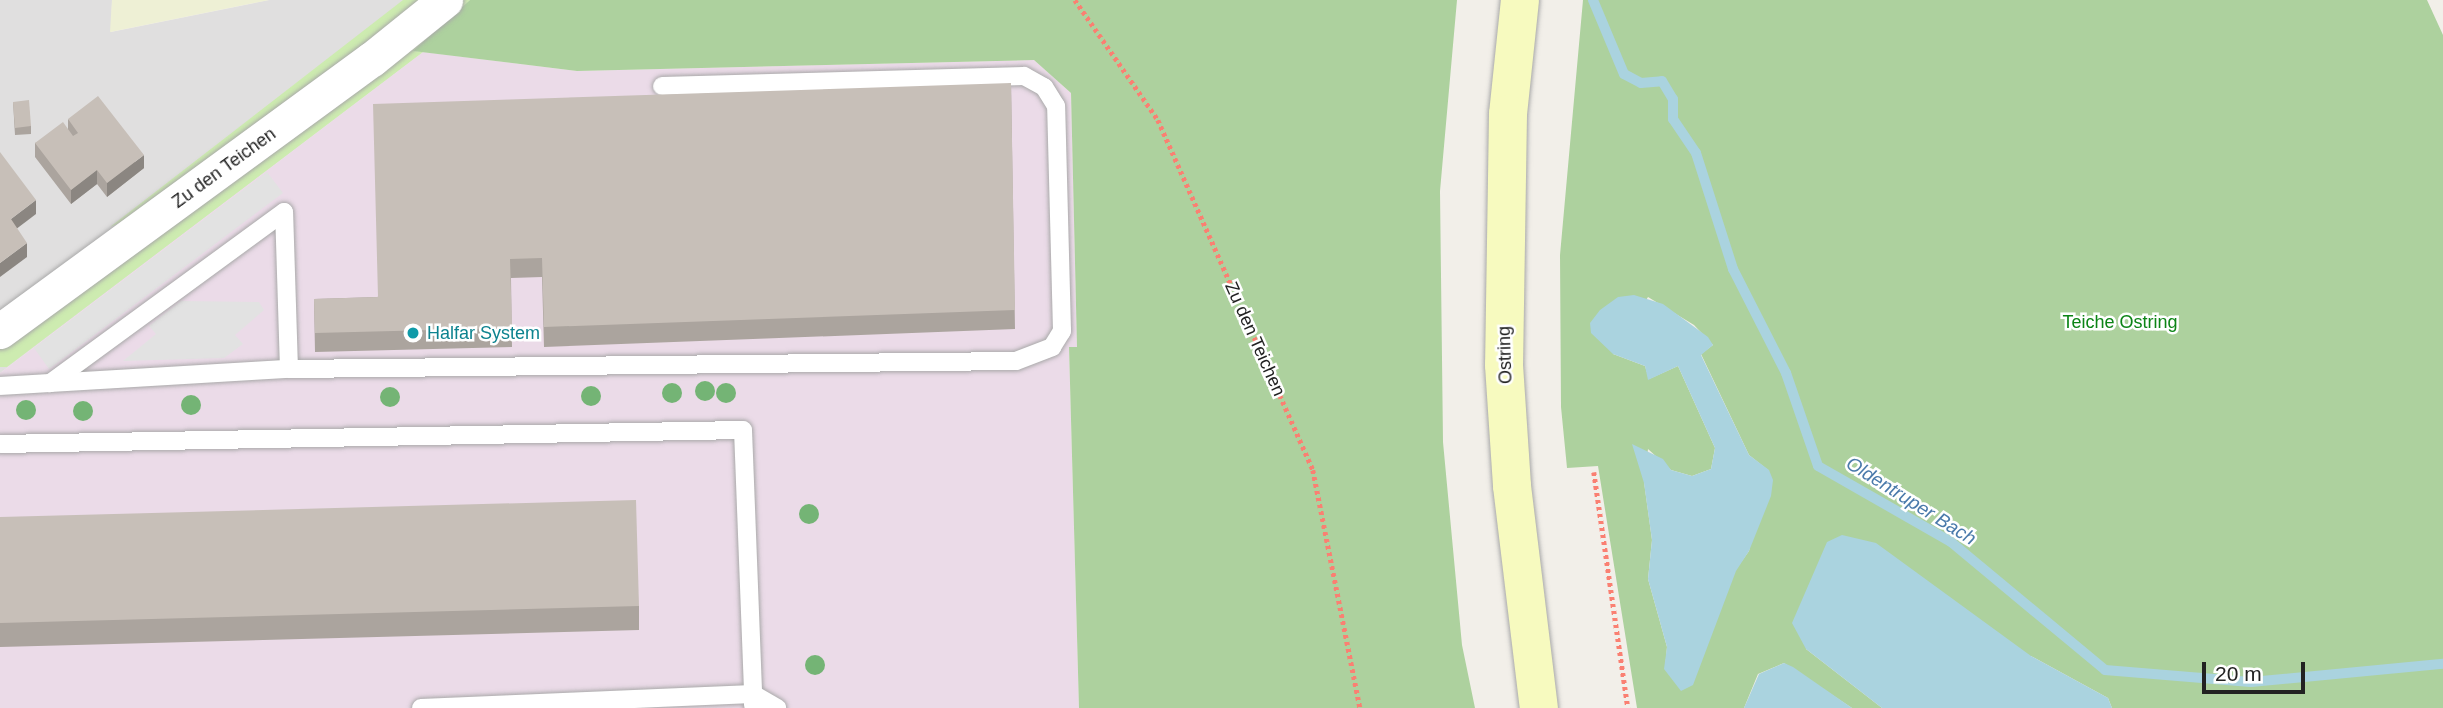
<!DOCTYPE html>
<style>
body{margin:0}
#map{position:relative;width:2443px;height:708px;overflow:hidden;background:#f2efe9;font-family:Arial,sans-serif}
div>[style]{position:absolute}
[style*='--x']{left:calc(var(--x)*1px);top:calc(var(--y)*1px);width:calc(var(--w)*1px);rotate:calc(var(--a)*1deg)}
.residential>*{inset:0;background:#e0dfdf}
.industrial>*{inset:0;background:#ebdbe8}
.farmland>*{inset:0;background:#eef0d5}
.grass>*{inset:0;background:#cdebb0}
.forest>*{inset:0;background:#add19e}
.parking>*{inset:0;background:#e2e2e2}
.water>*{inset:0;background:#aad3df}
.stream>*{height:10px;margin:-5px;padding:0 5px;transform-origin:5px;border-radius:5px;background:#aad3df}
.path>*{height:4.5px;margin-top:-2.25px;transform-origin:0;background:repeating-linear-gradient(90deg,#fa8072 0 3.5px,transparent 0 7px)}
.roads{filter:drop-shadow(0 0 2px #a9a9a9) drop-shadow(0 0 2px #a9a9a9)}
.lane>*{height:18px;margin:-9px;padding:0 9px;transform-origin:9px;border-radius:9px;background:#fff}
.street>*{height:35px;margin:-17.5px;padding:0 17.5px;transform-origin:17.5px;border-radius:17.5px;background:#fff}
.secondary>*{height:38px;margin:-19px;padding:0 19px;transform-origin:19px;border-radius:19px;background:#f7fabf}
.trees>*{width:20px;height:20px;margin:-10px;border-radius:50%;background:#74b475}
.wall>*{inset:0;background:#aba49e}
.shaded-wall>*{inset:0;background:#8b8681}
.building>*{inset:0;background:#c7bfb8}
.dots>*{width:19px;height:19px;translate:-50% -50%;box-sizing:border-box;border:4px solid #fff;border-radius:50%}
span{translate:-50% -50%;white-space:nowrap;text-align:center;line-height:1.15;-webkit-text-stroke:5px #fff;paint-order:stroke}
.street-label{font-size:18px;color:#222}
.park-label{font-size:18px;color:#0c8416}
.culture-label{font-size:18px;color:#0d838f}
.left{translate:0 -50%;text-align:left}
.water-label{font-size:19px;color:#4a7aab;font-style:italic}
.scale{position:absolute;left:2202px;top:662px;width:103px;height:32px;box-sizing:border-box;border:4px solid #222;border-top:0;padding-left:9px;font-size:21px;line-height:24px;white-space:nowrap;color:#222;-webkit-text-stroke:5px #fff;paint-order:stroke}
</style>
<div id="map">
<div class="residential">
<div style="clip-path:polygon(0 0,112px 0,111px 32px,269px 0,470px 0,414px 51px,423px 52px,0 373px)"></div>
</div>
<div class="industrial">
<div style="clip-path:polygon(423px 52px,577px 71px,1034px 60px,1071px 93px,1077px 347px,1069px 348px,1079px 708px,0 708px,0 373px)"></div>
</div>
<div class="farmland">
<div style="clip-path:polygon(112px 0,269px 0,110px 32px)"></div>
</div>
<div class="grass">
<div style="clip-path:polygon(403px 0,426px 0,141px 214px,110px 227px)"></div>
<div style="clip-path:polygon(454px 0,470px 0,414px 51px,423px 52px,7px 367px,0 367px,0 346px)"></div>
</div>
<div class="forest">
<div style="clip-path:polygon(470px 0,1457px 0,1440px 191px,1443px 442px,1462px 645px,1475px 708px,1079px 708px,1069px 347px,1077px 347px,1071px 93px,1034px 60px,577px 71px,413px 51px)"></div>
<div style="clip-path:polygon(evenodd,1583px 0,2427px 0,2443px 35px,2443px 708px,2112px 708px,2108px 698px,2031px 656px,1806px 649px,1882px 708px,1852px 708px,1784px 663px,1758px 674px,1744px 708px,1637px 708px,1598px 466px,1567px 468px,1561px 407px,1560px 255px,1583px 0,1648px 297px,1694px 325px,1713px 345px,1701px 354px,1749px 455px,1768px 470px,1749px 551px,1665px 669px,1667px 647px,1648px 579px,1652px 540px,1644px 482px,1648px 449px,1671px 470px,1692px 476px,1711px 469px,1715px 448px,1678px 366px,1649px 379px,1645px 366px,1613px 354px,1648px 297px)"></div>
</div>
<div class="parking">
<div style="clip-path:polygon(267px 172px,283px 193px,49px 369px,34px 348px)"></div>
<div style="clip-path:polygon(181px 301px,259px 302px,264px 310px,235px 335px,243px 344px,224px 358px,123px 361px,156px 334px,149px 326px)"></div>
</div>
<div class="water">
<div style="clip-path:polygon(1634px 295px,1663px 304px,1708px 337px,1713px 345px,1701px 355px,1749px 455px,1769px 470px,1773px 480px,1771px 496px,1749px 551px,1736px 571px,1693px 685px,1681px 691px,1664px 669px,1667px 647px,1648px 579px,1652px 540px,1644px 483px,1632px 444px,1663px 459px,1671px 470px,1692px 476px,1711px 469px,1715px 448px,1678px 366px,1648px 380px,1645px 366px,1613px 354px,1591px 333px,1590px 323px,1600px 310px,1618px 297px)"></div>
<div style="clip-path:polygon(1842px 535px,1876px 543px,2031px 656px,2108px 698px,2112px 708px,1882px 708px,1806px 649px,1792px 623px,1827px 542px)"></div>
<div style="clip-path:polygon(1784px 663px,1793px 667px,1852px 708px,1744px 708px,1759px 674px)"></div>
</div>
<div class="stream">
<div style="--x:1593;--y:0;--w:80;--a:67.3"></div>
<div style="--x:1624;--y:74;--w:19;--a:28"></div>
<div style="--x:1641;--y:83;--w:21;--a:-5"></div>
<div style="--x:1662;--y:81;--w:21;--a:59"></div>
<div style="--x:1673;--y:99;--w:20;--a:90"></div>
<div style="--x:1673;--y:119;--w:41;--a:55.9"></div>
<div style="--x:1696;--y:153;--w:122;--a:72.3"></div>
<div style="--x:1733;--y:269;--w:117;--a:63"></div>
<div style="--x:1786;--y:373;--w:98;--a:71"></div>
<div style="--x:1818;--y:466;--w:153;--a:29.7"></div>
<div style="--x:1951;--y:542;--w:200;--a:39.7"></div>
<div style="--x:2105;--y:670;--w:146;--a:4.7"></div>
<div style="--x:2251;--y:682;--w:193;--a:-5.4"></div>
</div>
<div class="path">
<div style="--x:1075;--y:0;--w:146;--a:55.3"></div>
<div style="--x:1158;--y:120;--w:383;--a:66.1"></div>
<div style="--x:1313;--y:470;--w:243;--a:78.8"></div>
<div style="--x:1594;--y:472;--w:238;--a:81.8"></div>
</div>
<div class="roads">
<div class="lane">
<div style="--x:289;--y:369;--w:727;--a:-0.63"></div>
<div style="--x:1016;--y:361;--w:39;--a:-21"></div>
<div style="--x:1052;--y:347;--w:19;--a:-58"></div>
<div style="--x:1062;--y:331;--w:225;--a:-91.5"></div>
<div style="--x:1056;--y:106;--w:22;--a:-122"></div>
<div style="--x:1044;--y:87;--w:23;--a:-151"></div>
<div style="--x:1024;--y:76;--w:362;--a:178.4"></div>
<div style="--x:0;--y:386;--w:289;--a:-3.4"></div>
<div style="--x:289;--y:369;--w:157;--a:-91.8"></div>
<div style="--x:284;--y:212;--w:290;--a:143.8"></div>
<div style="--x:0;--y:444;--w:743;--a:-1.08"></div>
<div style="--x:743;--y:430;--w:264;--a:87.8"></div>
<div style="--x:753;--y:694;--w:28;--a:30"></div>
<div style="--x:421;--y:708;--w:332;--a:-2.4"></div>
<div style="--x:753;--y:694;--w:11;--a:90"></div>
</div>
<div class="street">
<div style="--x:0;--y:331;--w:461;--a:-36.2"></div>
<div style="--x:372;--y:59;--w:94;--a:-38.9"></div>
</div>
<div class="secondary">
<div style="--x:1520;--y:0;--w:115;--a:96"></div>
<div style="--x:1508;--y:114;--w:251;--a:90.9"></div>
<div style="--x:1504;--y:365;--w:121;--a:86.2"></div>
<div style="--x:1512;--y:486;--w:224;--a:83.1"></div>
</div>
</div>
<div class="trees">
<div style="left:705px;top:391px"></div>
<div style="left:672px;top:393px"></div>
<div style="left:726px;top:393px"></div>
<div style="left:591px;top:396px"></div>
<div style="left:390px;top:397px"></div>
<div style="left:191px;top:405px"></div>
<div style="left:26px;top:410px"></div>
<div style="left:83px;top:411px"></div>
<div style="left:809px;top:514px"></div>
<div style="left:815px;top:665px"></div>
</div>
<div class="wall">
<div style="clip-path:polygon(1011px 83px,1015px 329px,544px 347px,542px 277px,511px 278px,512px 347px,315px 352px,314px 299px,377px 297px)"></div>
<div style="clip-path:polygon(13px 102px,31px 126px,31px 134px,15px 135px)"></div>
<div style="clip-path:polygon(68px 119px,144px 168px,107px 197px,97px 184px,71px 204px,35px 157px,35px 143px,68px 129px)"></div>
<div style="clip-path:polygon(0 517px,639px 606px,639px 630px,0 647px)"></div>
</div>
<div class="shaded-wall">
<div style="clip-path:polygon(144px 155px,144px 168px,107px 197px,107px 183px)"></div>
<div style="clip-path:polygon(97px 170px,97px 184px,71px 204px,71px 190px)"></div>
<div style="clip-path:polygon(36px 200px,36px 214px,11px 233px,11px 219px)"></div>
<div style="clip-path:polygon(27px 243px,27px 257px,0 277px,0 263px)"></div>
</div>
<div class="building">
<div style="clip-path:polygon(1011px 83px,1015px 310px,544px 327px,542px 258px,510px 259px,512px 328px,315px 333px,314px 299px,378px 297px,373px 104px)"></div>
<div style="clip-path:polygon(98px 96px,144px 155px,107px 183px,97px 170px,71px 190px,35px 143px,63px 122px,73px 136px,78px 133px,68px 119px)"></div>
<div style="clip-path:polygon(29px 100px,31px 126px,15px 128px,13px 102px)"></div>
<div style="clip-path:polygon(0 152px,36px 200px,11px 219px,27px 243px,0 263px)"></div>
<div style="clip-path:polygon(636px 500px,639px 606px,0 623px,0 517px)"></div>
</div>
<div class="dots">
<div style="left:413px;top:333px;background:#0f9aa8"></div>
</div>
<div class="street-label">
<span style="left:224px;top:168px;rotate:-36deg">Zu den Teichen</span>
<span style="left:1255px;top:339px;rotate:66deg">Zu den Teichen</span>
<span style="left:1505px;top:355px;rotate:-92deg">Ostring</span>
</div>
<div class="park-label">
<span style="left:2120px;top:322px">Teiche Ostring</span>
</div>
<div class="culture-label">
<span class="left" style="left:427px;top:333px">Halfar System</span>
</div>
<div class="water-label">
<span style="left:1911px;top:501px;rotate:32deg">Oldentruper Bach</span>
</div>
<div class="scale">20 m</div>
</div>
